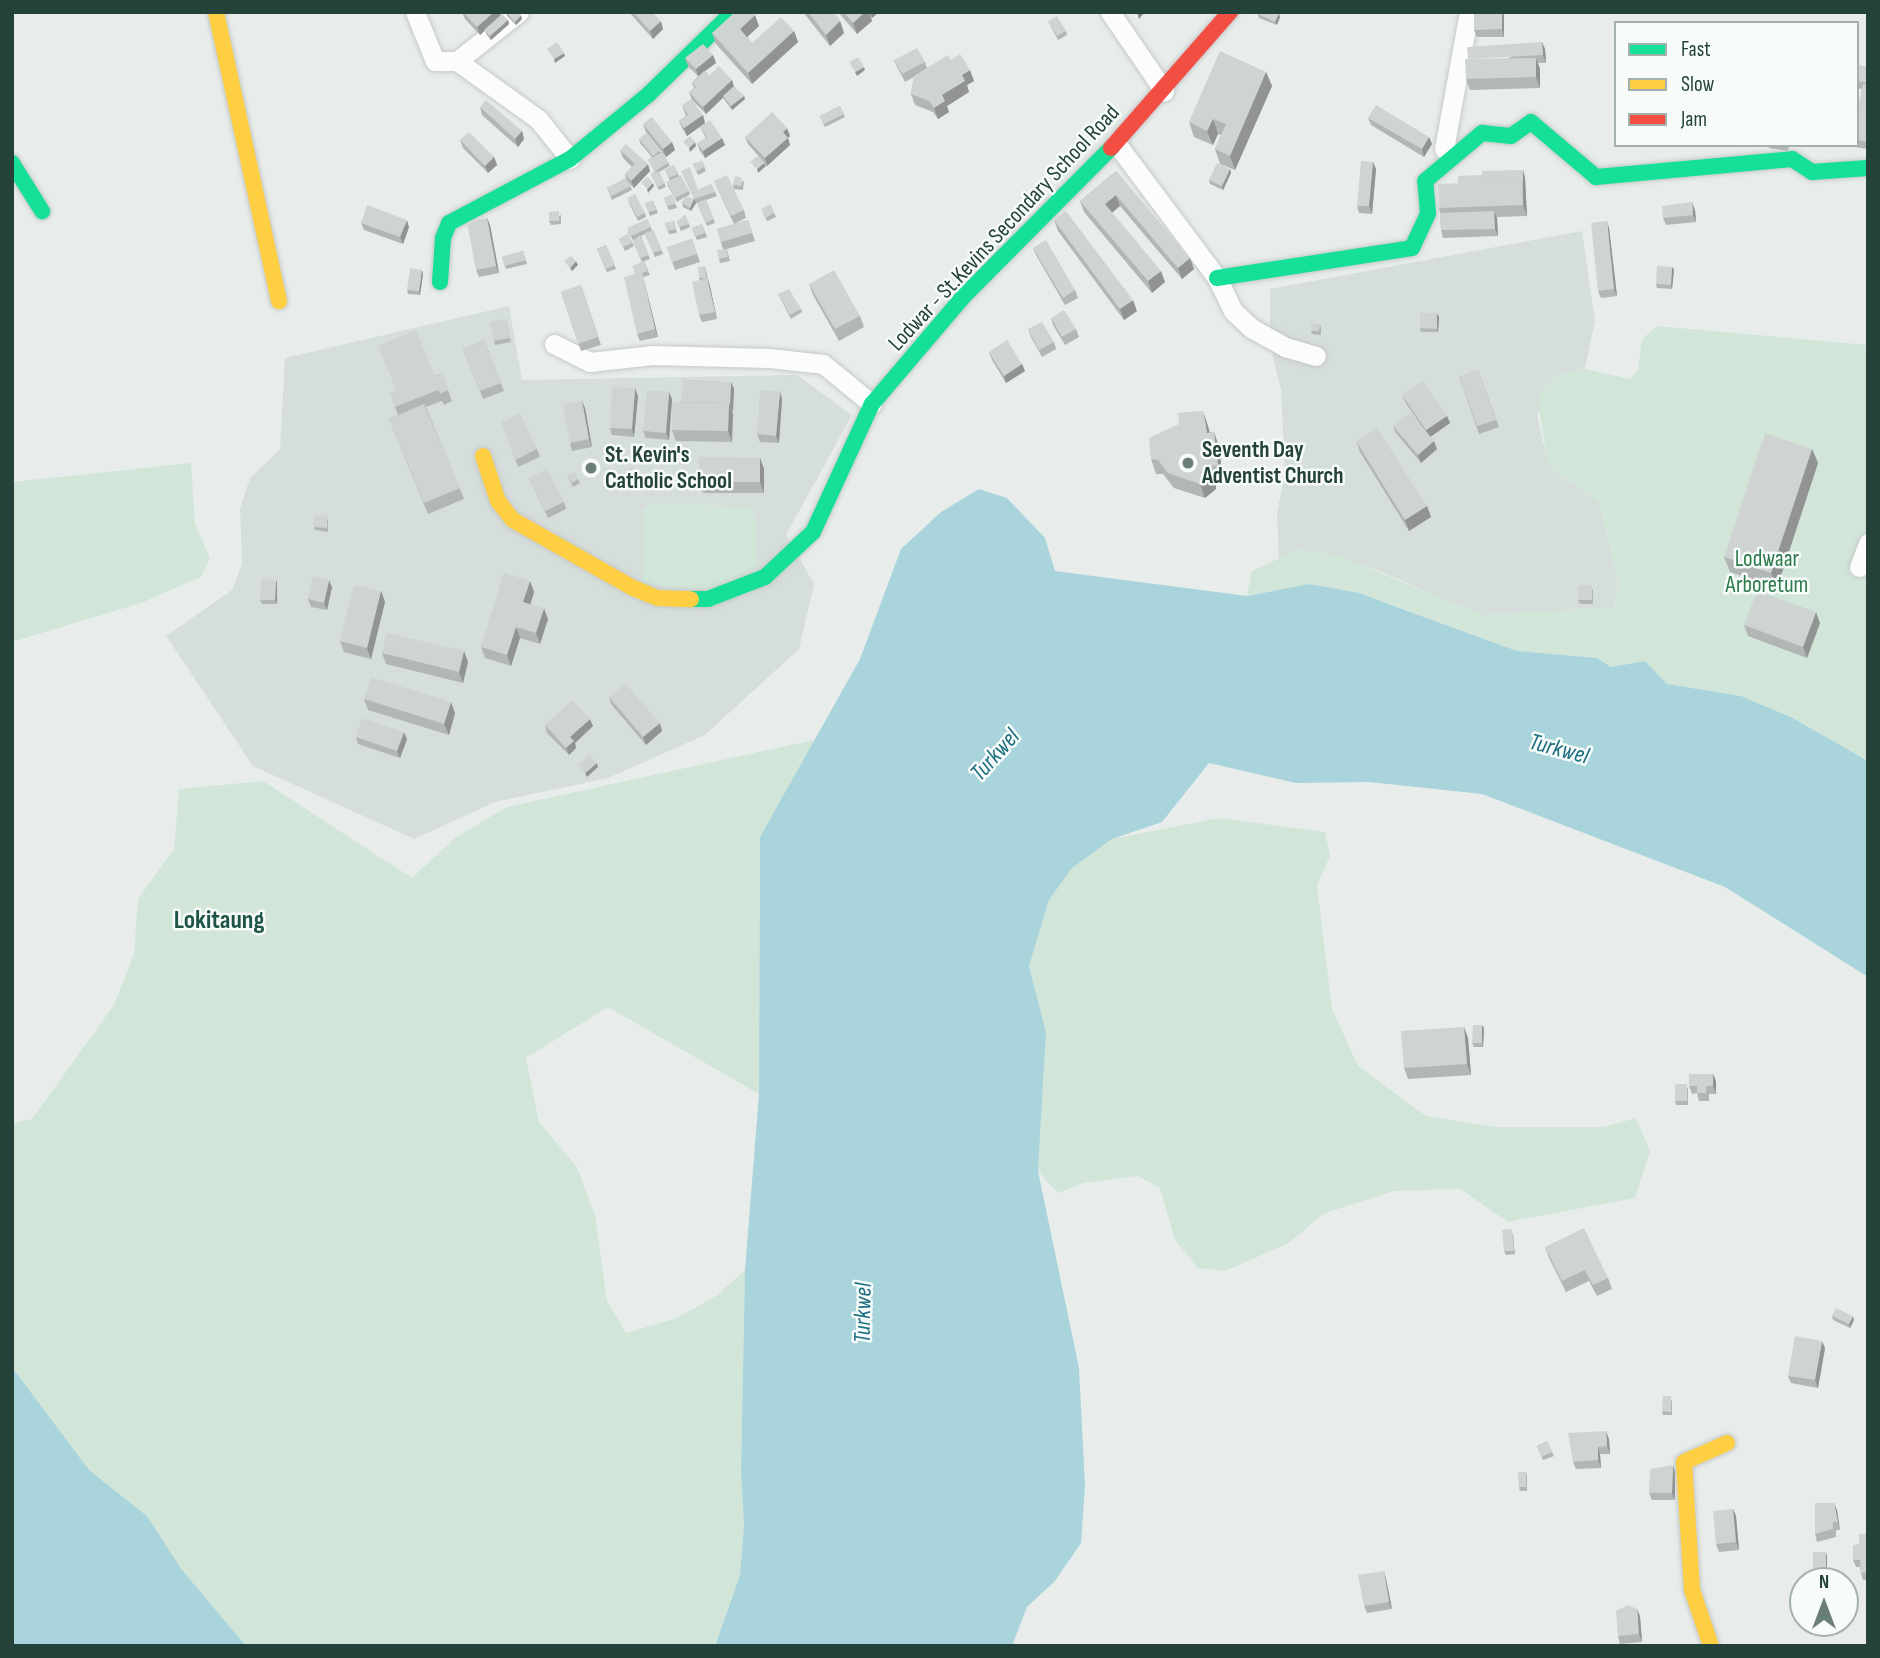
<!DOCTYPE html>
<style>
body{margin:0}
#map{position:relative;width:1880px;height:1658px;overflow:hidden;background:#e8edeb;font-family:"Sofia Sans Condensed",sans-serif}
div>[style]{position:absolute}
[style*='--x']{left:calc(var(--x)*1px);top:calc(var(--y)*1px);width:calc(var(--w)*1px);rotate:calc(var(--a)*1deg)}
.built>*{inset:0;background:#d6dedb}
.green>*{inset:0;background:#d1e6d8}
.water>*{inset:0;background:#a9d4db}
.roads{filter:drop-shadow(0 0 2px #c5cac8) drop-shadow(0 0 2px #c5cac8)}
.street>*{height:19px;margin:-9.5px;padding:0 9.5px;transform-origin:9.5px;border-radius:9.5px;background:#fcfcfc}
.fast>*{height:16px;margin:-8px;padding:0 8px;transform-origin:8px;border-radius:8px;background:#16e098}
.slow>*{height:16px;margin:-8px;padding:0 8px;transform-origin:8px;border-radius:8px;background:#ffcf43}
.jam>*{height:16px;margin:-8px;padding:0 8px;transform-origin:8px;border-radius:8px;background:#f24e42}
.wall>*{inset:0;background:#b2b6b5}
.shaded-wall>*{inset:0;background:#919493}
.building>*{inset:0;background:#cfd4d2}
.dots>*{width:19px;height:19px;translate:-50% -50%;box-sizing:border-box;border:4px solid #f7fbf9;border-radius:50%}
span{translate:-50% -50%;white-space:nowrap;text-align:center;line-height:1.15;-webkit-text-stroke:5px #f7fbf9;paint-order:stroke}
.street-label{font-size:23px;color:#24423a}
.poi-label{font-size:23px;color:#24423a;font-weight:700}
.left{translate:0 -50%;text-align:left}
.park-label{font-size:23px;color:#2d7a4b}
.water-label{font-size:24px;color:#1c6f80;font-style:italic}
.quarter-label{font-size:26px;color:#1f5548;font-weight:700}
.frame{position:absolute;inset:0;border:14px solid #24423a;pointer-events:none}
.legend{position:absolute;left:1614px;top:21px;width:245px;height:126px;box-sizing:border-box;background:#f7fbf9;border:2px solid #a3b1ad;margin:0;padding:9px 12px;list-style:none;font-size:21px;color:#24423a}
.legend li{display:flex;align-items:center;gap:14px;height:35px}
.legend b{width:35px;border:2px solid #a3b1ad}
.north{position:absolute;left:1789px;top:1567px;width:70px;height:70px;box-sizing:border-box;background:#f7fbf9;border:2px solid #a3b1ad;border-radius:50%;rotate:0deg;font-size:19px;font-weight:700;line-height:28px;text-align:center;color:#24423a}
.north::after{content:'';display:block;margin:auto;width:24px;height:32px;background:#697e78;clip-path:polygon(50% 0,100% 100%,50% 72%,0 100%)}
</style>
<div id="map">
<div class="built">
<div style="clip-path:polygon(1582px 231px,1595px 321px,1585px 369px,1559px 375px,1537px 415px,1547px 459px,1557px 473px,1599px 501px,1619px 583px,1614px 607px,1483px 616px,1375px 569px,1299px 549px,1279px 561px,1277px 513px,1285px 472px,1281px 390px,1270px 345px,1270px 289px)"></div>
<div style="clip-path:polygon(509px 306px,522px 380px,797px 375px,852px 415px,786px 535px,814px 584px,799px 649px,705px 735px,608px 778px,495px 802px,414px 839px,253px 766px,166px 636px,232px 590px,242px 564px,240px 509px,250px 478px,280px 449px,285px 358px)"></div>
</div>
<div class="green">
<div style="clip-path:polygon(1657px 326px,1868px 345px,1868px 761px,1791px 717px,1741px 696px,1667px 684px,1645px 661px,1611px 667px,1597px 658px,1517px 651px,1383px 601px,1309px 584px,1247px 596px,1252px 571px,1299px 549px,1340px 556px,1483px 615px,1614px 607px,1619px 583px,1599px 501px,1557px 473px,1547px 459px,1538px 402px,1543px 389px,1559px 375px,1585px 369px,1630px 379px,1638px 370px,1642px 339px)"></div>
<div style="clip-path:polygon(191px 463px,195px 524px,210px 558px,201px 577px,141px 603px,12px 642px,12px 482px)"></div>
<div style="clip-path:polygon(654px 503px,750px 507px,757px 522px,756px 564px,743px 582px,711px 590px,642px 584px,643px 509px)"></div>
<div style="clip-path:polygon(818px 739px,760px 837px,759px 1094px,608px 1007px,526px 1058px,539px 1122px,577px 1167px,595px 1215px,607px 1301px,626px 1333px,677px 1318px,716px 1296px,745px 1270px,741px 1472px,744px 1525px,740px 1575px,715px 1646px,246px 1646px,182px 1570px,147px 1516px,89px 1470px,12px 1367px,12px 1123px,32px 1119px,114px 1005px,134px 954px,138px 899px,174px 849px,179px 789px,263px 781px,412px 878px,455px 838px,507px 807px)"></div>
<div style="clip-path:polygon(1219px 818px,1325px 832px,1330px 856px,1317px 885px,1332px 1009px,1358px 1066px,1426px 1116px,1497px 1127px,1603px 1127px,1636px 1118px,1650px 1151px,1635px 1198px,1508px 1222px,1460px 1189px,1394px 1191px,1325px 1213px,1287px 1244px,1225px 1271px,1198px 1268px,1175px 1240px,1160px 1188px,1138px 1176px,1083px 1183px,1058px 1193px,1038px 1171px,1046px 1032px,1029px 966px,1049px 900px,1072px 868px,1112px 839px)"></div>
</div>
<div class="water">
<div style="clip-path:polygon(979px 489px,1007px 498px,1045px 538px,1055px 571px,1247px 596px,1309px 584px,1359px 593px,1517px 651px,1597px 658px,1611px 667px,1645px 661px,1667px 684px,1741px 696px,1791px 717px,1868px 761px,1868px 977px,1725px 887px,1482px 794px,1369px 782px,1296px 783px,1209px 763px,1162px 822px,1112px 839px,1072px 868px,1049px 900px,1029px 966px,1046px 1032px,1038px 1171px,1079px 1368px,1085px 1486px,1081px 1543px,1055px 1581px,1027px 1607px,1012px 1646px,715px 1646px,740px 1575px,744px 1525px,741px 1472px,745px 1270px,759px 1094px,760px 837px,860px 659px,901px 549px,941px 512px)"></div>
<div style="clip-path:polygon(12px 1367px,89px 1470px,147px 1516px,182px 1570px,246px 1646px,12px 1646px)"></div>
</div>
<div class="roads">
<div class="street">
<div style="--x:415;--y:12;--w:53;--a:67.8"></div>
<div style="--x:435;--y:61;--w:22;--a:0"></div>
<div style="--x:457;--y:61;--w:100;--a:35.6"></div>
<div style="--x:538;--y:119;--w:51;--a:51.3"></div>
<div style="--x:1110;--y:12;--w:96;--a:55.6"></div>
<div style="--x:457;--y:61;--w:79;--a:-38.3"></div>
<div style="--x:1116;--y:143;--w:169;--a:53.2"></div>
<div style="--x:1217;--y:278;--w:37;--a:64"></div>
<div style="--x:1233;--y:311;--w:25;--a:43"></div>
<div style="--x:1251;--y:328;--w:39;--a:29"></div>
<div style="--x:1285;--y:347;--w:32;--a:16"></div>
<div style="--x:1444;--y:149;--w:139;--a:-79.7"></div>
<div style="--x:554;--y:344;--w:40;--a:26.6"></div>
<div style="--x:590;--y:362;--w:62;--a:-6.4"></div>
<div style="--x:652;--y:355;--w:117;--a:1.5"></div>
<div style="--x:769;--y:358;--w:54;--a:6.3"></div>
<div style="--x:823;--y:364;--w:63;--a:39.2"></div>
<div style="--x:1859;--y:567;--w:26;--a:-69"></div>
</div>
<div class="fast">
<div style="--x:12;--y:163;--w:57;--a:58"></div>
<div style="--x:1217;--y:278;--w:197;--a:-8.7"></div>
<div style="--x:1412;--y:248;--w:38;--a:-65"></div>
<div style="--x:1428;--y:213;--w:32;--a:-95"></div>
<div style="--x:1425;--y:181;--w:75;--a:-40.1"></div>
<div style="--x:1482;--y:133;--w:29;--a:6"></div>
<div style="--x:1511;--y:136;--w:24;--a:-35"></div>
<div style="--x:1531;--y:122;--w:85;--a:40.2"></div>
<div style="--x:1596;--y:177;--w:197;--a:-5.2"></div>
<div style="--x:1792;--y:159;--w:24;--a:33"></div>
<div style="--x:1812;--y:172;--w:56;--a:-4.1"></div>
<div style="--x:440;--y:282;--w:44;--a:-86.1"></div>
<div style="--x:443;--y:238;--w:16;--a:-68"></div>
<div style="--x:449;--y:223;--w:137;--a:-27.9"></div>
<div style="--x:570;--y:159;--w:102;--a:-39.4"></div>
<div style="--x:649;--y:94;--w:117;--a:-44.3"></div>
<div style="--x:691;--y:599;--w:17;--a:0"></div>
<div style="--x:708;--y:599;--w:61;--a:-21.1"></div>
<div style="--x:765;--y:577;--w:66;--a:-43.2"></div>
<div style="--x:813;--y:532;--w:141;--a:-65.3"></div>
<div style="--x:872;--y:404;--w:140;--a:-49.6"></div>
<div style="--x:963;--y:297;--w:210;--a:-45.2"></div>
</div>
<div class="slow">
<div style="--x:216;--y:12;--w:296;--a:77.7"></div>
<div style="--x:483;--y:456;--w:47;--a:71.6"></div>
<div style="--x:498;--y:501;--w:24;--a:52"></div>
<div style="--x:513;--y:520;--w:138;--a:29.5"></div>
<div style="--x:633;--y:588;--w:27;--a:22"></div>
<div style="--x:658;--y:598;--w:33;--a:2"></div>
<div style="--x:1711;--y:1646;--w:59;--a:-108.7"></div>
<div style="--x:1692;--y:1590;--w:128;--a:-93.6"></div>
<div style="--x:1684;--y:1462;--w:47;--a:-23.8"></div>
</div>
<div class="jam">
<div style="--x:1111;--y:148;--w:181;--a:-48.8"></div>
</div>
</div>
<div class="wall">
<div style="clip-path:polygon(462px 12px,499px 12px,500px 15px,508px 20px,509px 24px,491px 40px,486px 34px,485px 30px,480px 35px,465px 19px)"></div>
<div style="clip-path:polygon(629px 12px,652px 12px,663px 29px,653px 39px)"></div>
<div style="clip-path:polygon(803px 12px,833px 12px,840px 21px,844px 33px,830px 46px)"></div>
<div style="clip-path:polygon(838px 12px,879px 12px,872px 18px,870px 16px,872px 21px,857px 34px)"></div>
<div style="clip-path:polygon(1474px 12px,1503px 12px,1504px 16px,1504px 37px,1477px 37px,1474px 30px)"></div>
<div style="clip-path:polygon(506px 13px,522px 19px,516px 25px,507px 16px)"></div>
<div style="clip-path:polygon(1258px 14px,1280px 17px,1277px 25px,1259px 18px)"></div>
<div style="clip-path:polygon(1048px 21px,1066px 31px,1067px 35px,1058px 40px)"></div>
<div style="clip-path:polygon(759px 26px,747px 37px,752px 43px,794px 31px,798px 42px,752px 84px,716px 44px,712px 33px)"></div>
<div style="clip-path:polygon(1542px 42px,1545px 49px,1546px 63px,1538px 63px,1540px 69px,1540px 88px,1470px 90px,1466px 79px)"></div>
<div style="clip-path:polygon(713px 55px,716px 63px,705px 71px,709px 76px,732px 80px,734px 87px,744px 96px,745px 99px,732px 110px,723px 98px,706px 114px,692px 100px,689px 92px,694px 88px,692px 83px,698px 76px,688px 66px,685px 58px)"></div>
<div style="clip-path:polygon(894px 60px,925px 62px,927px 68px,951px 60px,974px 81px,967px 85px,969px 92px,947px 106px,949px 112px,938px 119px,933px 112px,915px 105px,911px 94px,914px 77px,905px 82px,897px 67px)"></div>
<div style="clip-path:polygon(1857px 65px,1868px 67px,1868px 149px,1855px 147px,1855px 145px,1857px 145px,1857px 115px,1862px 89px,1857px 88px)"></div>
<div style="clip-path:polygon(1266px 72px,1272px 86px,1235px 170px,1220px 164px,1215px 149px,1221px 135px,1218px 134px,1213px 145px,1194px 137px,1189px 122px)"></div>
<div style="clip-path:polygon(682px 105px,703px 115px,705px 123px,687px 136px,682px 128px,679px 121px,686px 116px)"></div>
<div style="clip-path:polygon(840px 106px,845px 117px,825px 127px,820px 116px)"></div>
<div style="clip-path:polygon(480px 107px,522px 131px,524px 139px,518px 147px,482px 115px)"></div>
<div style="clip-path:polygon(1368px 118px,1429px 137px,1432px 144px,1424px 157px,1371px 125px)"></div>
<div style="clip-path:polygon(643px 124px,675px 150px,666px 157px,662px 152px,670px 166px,659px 172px,666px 187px,659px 190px,651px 174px,655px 172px,648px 160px,652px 157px,640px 143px,639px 139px,661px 152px,662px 152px,646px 132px)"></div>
<div style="clip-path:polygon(700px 127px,725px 145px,705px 158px,700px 151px,697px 143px,706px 138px)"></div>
<div style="clip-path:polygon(790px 136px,788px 138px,790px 145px,767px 166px,748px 144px,745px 137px)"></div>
<div style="clip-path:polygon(460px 140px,494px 157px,497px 165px,488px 173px,463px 148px)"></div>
<div style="clip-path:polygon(1768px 145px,1789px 145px,1788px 151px,1769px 148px)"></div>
<div style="clip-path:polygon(620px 150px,650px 171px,634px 188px,629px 183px,632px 190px,612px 200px,607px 188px,626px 178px,625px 174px,632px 167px,623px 158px)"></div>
<div style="clip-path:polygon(702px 161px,706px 171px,698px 175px,693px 164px)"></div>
<div style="clip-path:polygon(1373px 162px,1376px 169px,1372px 214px,1359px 213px,1357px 206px)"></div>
<div style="clip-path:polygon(674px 165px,679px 176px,689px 191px,690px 194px,686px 197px,694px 199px,698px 190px,711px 184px,717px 196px,706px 200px,715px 223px,707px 226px,697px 203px,696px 203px,691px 211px,683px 207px,682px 203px,685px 197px,677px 202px,668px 186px,667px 182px,670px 181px,665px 170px)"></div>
<div style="clip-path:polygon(1230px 169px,1231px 173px,1223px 190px,1210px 184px,1209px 180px)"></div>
<div style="clip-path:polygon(1116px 171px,1194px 269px,1182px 279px,1120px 206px,1112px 213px,1165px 282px,1152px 293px,1084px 212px,1080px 201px)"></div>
<div style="clip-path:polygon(1525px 177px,1527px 216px,1497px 217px,1498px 236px,1443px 238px,1441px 230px,1440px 213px,1439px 208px,1458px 184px)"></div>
<div style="clip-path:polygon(714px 181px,744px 210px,746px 218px,734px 224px)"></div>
<div style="clip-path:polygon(744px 181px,743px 190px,734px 189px,733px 185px)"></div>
<div style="clip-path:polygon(672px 195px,677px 208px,669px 210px,664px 198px)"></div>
<div style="clip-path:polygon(628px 201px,645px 213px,646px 217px,638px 221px)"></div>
<div style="clip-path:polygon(653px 201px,658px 213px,650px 216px,645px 203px)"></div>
<div style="clip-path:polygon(770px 204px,776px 217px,767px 221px,763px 213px)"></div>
<div style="clip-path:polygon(1695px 210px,1696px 222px,1666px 225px,1663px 218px)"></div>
<div style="clip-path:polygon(561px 215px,561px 224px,551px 225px,549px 221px)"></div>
<div style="clip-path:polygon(685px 215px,690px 227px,681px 231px,677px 222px)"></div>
<div style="clip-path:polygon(487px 218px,490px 225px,499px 273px,479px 277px,476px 270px)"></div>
<div style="clip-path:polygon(647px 219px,652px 230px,653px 230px,663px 254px,655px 257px,645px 234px,641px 236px,650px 259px,642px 262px,633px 241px,635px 239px,633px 240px,628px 232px)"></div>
<div style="clip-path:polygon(748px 220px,755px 241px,727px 249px,730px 261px,720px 263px,719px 259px,723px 249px,717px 229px)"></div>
<div style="clip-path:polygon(1054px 220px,1137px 311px,1124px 320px,1058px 231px)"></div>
<div style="clip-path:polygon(674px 221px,677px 233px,669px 234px,665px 223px)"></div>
<div style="clip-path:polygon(361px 223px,409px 227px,403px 244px,364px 230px)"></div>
<div style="clip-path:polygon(702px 224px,707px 237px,697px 240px,692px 228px)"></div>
<div style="clip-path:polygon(1609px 228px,1617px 296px,1601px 298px,1598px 291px)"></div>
<div style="clip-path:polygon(628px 234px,634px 246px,625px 251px,619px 239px)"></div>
<div style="clip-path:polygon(692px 239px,700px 262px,675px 270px,667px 247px)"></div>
<div style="clip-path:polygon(606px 245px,616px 269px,607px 272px,597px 249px)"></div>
<div style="clip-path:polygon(1033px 248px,1075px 290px,1078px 298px,1065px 305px,1036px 255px)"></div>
<div style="clip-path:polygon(523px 251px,527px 264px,506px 269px,502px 257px)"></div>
<div style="clip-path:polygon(644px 261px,650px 275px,643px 277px,658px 337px,640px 341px,637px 334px,635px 274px)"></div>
<div style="clip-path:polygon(705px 266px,717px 319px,702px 322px,699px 315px,699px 278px)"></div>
<div style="clip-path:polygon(1672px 267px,1674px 270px,1672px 289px,1657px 288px,1656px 284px)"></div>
<div style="clip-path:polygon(422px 270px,423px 274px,420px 295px,408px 294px,407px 290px)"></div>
<div style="clip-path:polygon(809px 284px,860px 316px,864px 327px,839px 341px,813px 295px)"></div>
<div style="clip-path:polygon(581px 285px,601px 345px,581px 351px,561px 292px)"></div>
<div style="clip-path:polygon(778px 294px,801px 309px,802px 312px,791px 319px)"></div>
<div style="clip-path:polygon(1439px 317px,1438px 332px,1421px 332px,1420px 328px)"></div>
<div style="clip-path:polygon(1051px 318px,1076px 329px,1079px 337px,1065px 345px,1053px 325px)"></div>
<div style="clip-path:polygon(506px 319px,511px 342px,495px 345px,494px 341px)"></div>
<div style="clip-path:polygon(1320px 324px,1321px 328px,1321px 335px,1312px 334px,1311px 331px)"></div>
<div style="clip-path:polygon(1028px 329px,1054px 342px,1056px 349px,1042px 357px,1031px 337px)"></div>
<div style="clip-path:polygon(484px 340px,504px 391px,483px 399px,463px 349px)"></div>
<div style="clip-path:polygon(989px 352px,1022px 364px,1025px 371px,1006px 383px,992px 360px)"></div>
<div style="clip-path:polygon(1478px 370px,1499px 427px,1479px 434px,1459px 377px)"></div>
<div style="clip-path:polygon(442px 373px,452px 401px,444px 405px,442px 401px,426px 407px,464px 499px,428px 514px,389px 419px,398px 415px,390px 393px)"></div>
<div style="clip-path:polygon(734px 389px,732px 412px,732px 442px,676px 441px,672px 430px,681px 402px)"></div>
<div style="clip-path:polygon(1402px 395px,1447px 416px,1450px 423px,1430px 437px,1437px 449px,1421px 463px,1396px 433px,1393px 426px,1420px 424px,1405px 402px)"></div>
<div style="clip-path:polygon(638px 396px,634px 437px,612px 435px,610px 428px)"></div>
<div style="clip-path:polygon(672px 399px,669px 440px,646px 438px,643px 431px)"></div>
<div style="clip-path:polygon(782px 399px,779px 443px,760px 442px,757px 434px)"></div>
<div style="clip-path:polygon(582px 401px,585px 408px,592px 447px,572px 451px,570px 443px)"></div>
<div style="clip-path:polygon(502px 422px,537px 449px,540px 457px,518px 467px)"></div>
<div style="clip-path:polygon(1208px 426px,1210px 432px,1214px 432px,1219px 447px,1223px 480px,1216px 481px,1216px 489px,1205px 498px,1174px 488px,1163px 474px,1156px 474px,1151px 459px)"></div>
<div style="clip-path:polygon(1356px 441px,1427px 506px,1431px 517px,1409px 531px,1360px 452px)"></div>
<div style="clip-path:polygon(1812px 449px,1818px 463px,1777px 588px,1730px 572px,1724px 557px)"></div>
<div style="clip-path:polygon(760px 458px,764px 469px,764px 493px,703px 493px,699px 482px)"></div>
<div style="clip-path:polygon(567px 475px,578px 479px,580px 483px,573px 487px)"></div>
<div style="clip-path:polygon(642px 476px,636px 489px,625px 484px,623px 480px)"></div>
<div style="clip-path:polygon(529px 478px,564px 502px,566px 509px,548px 518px)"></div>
<div style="clip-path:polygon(328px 519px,328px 532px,315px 530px,314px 527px)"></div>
<div style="clip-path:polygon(276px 580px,277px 583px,277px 604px,262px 604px,260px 600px)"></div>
<div style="clip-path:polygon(530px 581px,534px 592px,530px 604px,548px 619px,540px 644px,520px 638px,511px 666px,485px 658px,481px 647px)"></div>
<div style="clip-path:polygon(332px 587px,327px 610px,311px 607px,308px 599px)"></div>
<div style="clip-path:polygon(1593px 589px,1593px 604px,1580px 604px,1578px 600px)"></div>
<div style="clip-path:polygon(381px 591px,385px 602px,371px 659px,344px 652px,340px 641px)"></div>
<div style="clip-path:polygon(1820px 623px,1807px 658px,1748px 636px,1744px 625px)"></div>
<div style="clip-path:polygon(464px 651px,468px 662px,463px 683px,386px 664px,382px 653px)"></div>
<div style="clip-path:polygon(609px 697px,662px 731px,646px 745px,611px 704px)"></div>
<div style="clip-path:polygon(364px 699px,455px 713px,449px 735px,368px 710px)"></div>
<div style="clip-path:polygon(545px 725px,593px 726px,575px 743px,576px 748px,569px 755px,547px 733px)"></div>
<div style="clip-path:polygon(356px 737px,407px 739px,400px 758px,358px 744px)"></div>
<div style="clip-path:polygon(1464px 1027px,1468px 1038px,1471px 1075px,1408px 1079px,1404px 1068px)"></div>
<div style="clip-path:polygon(1484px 1028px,1483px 1047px,1474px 1047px,1472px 1043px)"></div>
<div style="clip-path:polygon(1713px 1074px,1716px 1081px,1716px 1094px,1709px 1094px,1709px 1101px,1699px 1101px,1697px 1093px,1692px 1094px,1689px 1086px)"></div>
<div style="clip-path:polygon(1688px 1087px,1688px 1105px,1676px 1105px,1675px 1101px)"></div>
<div style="clip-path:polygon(1513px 1233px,1515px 1254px,1506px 1255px,1504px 1251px)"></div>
<div style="clip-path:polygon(1545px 1247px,1608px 1278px,1612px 1289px,1597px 1296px,1589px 1281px,1566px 1292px,1549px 1258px)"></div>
<div style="clip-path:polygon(1832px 1316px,1854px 1320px,1850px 1328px,1833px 1320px)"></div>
<div style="clip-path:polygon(1825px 1348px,1818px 1388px,1791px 1383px,1788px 1376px)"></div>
<div style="clip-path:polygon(1672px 1400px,1672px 1415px,1663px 1415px,1662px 1411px)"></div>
<div style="clip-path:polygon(1609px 1439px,1610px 1454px,1600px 1454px,1601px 1468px,1576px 1469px,1573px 1462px)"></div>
<div style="clip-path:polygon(1547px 1441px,1554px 1456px,1543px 1460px,1537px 1446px)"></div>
<div style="clip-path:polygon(1526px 1472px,1527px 1476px,1527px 1491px,1520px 1491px,1519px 1487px)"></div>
<div style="clip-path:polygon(1675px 1472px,1675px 1500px,1652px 1500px,1649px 1493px)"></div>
<div style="clip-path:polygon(1733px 1509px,1736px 1516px,1739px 1550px,1719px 1552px,1716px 1544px)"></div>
<div style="clip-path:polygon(1837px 1510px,1840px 1530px,1836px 1530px,1836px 1537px,1817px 1542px,1815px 1534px)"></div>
<div style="clip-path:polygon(1868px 1533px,1868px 1580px,1863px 1580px,1861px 1573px,1860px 1567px,1856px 1567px,1853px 1560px,1859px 1544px)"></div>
<div style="clip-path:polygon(1384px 1571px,1386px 1579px,1392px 1609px,1367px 1613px,1364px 1606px)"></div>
<div style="clip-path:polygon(1640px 1616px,1642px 1642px,1620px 1644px,1618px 1636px)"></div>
</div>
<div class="shaded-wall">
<div style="clip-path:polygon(494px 12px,499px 12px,501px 16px,480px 35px,477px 27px)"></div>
<div style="clip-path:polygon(865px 12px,869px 12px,872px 21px,857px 34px,853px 23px)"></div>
<div style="clip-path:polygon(870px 12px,879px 12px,872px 18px)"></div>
<div style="clip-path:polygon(1137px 12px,1145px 12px,1139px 19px)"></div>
<div style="clip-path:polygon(1502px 12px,1503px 12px,1504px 16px,1504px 37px,1502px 29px)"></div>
<div style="clip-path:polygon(1279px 13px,1280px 17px,1277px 25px,1275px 22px)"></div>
<div style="clip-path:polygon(521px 15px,522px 19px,516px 25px,515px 22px)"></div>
<div style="clip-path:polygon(755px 15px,759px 26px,744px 40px,740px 29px)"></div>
<div style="clip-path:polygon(508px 20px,509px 24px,491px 40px,490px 36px)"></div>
<div style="clip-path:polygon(661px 21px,663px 29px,653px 39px,650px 31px)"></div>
<div style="clip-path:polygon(840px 21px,844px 33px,830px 46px,826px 35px)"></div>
<div style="clip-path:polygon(794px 31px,798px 42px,752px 84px,748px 73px)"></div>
<div style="clip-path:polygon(1542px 42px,1545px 49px,1546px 63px,1543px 55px)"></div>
<div style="clip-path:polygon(564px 53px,565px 56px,555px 63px,554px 59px)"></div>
<div style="clip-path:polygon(713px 55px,716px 63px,698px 76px,696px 69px)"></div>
<div style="clip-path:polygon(1536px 58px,1540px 69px,1540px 88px,1536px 77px)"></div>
<div style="clip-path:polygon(864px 67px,865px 70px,857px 76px,855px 72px)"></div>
<div style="clip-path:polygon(970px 70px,974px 81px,967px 85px,969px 92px,947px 106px,949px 112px,938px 119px,934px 108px,942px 95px,962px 75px)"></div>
<div style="clip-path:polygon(1266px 72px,1272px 86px,1235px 170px,1230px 156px)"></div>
<div style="clip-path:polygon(732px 80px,734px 87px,706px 114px,703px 107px)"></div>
<div style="clip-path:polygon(744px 96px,745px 99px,732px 110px,731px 106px)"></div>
<div style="clip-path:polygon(703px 115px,705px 123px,687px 136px,684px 128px)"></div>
<div style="clip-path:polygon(1213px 119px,1218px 134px,1213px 145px,1207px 131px)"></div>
<div style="clip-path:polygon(787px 128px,790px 136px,788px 138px,790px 145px,767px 166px,765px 158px,783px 132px)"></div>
<div style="clip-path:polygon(522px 131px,524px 139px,518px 147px,515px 139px)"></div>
<div style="clip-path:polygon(1429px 137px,1432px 144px,1424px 157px,1422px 149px)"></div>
<div style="clip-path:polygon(722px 138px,725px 145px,705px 158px,703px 151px)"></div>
<div style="clip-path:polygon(672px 142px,675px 150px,666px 157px,663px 149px)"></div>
<div style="clip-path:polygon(695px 142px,696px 146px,690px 152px,689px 148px)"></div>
<div style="clip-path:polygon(494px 157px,497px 165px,488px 173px,485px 166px)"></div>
<div style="clip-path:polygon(1373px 162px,1376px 169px,1372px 214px,1369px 206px)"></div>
<div style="clip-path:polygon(764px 163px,766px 166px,758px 173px,757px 169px)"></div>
<div style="clip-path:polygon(648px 164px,650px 171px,634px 188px,631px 181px)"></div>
<div style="clip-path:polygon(1230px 169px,1231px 173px,1223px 190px,1222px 186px)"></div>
<div style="clip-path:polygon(1523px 170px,1525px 177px,1527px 216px,1523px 205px)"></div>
<div style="clip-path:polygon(653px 183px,654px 186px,648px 193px,647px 189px)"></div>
<div style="clip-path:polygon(1116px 195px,1120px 206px,1109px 215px,1105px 204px)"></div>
<div style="clip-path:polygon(694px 199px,696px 203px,691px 211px,690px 208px)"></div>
<div style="clip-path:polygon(1692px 202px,1695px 210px,1696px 222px,1693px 215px)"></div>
<div style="clip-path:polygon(1494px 211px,1497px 218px,1498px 236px,1495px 229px)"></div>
<div style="clip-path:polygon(487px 218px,490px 225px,499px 273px,496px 266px)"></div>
<div style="clip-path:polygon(407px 220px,409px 227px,403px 244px,400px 237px)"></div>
<div style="clip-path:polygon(1607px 221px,1609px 228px,1617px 296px,1614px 289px)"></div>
<div style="clip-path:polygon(1190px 258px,1194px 269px,1182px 279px,1178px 268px)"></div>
<div style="clip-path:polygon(576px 261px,578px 265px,572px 271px,570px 268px)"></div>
<div style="clip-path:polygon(1672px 267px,1674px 270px,1672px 289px,1671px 285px)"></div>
<div style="clip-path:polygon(422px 270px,423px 274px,420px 295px,419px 291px)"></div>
<div style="clip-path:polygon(1161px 271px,1165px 282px,1152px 293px,1148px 281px)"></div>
<div style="clip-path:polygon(642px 272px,644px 280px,658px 337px,655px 329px)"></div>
<div style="clip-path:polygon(707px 278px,710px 286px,717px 319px,715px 312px)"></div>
<div style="clip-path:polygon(1133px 300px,1137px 311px,1124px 320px,1120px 309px)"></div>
<div style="clip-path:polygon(1437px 313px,1439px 317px,1438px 332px,1437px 329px)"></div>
<div style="clip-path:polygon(1022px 364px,1025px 371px,1006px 383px,1004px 376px)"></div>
<div style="clip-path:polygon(731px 382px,734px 389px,733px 412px,730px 405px)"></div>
<div style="clip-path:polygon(635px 388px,638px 396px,634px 437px,632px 429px)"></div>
<div style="clip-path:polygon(780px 391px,782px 399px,779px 443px,776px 436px)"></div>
<div style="clip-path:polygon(669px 392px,672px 399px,669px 440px,666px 433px)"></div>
<div style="clip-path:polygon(582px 401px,585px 408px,592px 447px,589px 439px)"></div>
<div style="clip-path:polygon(729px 403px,733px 414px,732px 442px,728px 431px)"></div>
<div style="clip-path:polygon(1203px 411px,1208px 426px,1212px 448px,1207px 433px)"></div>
<div style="clip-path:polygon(1447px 416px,1450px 423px,1429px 438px,1426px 430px)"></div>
<div style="clip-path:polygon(1214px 432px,1219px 447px,1223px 480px,1218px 465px)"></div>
<div style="clip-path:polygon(1434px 441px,1437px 449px,1421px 463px,1418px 455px)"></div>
<div style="clip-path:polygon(1812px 449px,1818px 463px,1777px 588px,1771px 573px)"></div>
<div style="clip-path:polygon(760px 458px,764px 469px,764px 493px,760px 482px)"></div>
<div style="clip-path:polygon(1211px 466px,1216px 481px,1216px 489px,1205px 498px,1200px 484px)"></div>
<div style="clip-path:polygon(641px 473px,642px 476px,636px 489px,634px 485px)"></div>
<div style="clip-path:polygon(1427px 506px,1431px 517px,1409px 531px,1405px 520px)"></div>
<div style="clip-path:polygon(276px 580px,277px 583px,277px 604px,275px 600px)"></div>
<div style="clip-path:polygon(329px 580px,332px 587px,327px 610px,324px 603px)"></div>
<div style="clip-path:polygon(530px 581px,534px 592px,528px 613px,523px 602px)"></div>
<div style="clip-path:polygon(381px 591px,385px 602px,371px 659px,367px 648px)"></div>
<div style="clip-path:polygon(544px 608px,548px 619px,540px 644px,536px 633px)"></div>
<div style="clip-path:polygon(1816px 612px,1820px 623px,1807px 658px,1803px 647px)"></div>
<div style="clip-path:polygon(516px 627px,520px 638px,511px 666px,507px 655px)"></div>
<div style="clip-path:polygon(464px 651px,468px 662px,463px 683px,459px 672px)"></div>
<div style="clip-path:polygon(451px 702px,455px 713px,449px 735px,444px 724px)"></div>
<div style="clip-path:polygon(590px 719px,593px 726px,575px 743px,576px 748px,569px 755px,566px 748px,570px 737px)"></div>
<div style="clip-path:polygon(660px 723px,662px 731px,646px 745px,643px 737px)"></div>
<div style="clip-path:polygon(404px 732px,407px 739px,400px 758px,397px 751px)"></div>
<div style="clip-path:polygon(597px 763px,598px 767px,587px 777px,585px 773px)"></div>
<div style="clip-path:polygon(1482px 1025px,1484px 1028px,1483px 1047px,1482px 1043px)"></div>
<div style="clip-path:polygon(1464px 1027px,1468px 1038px,1471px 1075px,1467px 1064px)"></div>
<div style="clip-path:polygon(1713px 1074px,1716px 1081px,1716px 1094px,1713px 1086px)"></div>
<div style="clip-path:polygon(1853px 1316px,1854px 1320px,1850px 1328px,1849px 1324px)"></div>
<div style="clip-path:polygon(1822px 1341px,1825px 1348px,1818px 1388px,1815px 1380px)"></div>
<div style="clip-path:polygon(1606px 1431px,1609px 1439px,1610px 1454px,1607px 1446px)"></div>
<div style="clip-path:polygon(1598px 1447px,1600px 1454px,1601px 1468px,1598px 1460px)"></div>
<div style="clip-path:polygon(1673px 1465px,1675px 1472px,1675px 1500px,1672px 1493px)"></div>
<div style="clip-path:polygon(1834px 1503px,1837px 1510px,1840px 1530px,1838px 1522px)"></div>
<div style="clip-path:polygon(1733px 1509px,1736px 1516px,1739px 1550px,1736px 1542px)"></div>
<div style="clip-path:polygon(1826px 1552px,1827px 1556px,1827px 1580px,1826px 1576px)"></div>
<div style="clip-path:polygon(1384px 1571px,1386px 1579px,1392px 1609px,1389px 1602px)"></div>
<div style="clip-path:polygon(1637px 1609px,1640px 1616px,1642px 1642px,1639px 1634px)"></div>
</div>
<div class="building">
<div style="clip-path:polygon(463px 12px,494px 12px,477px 27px)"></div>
<div style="clip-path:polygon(506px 12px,518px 12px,521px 15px,515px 22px)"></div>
<div style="clip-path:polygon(633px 12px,652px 12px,661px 21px,650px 31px)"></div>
<div style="clip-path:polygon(735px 12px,753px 12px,755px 15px,740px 29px,752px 43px,781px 17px,794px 31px,748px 73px,712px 33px)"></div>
<div style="clip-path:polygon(808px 12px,833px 12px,840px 21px,826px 35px)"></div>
<div style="clip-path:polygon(844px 12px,865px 12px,853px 23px)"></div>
<div style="clip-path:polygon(1259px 12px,1277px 12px,1279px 13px,1275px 22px,1258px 14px)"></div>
<div style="clip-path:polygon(1474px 12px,1502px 12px,1502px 29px,1474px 30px)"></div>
<div style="clip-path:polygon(502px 14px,508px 20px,490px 36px,484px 30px)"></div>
<div style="clip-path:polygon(1057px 16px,1066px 31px,1057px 36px,1048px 21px)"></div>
<div style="clip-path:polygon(557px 42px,564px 53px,554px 59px,547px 49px)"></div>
<div style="clip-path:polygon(1542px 42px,1543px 55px,1468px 59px,1467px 47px)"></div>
<div style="clip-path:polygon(703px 44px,713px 55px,696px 69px,685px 58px)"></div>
<div style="clip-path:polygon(917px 48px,925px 62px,902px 74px,894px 60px)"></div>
<div style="clip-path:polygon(1220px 51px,1266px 72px,1230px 156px,1215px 149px,1226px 124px,1213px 119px,1207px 131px,1189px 122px)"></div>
<div style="clip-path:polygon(960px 54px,970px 70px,962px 75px,965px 81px,942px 95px,945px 101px,934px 108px,929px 101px,911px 94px,914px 76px,948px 55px,951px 60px)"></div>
<div style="clip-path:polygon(858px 57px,864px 67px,855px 72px,849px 62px)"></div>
<div style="clip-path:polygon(1536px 58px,1536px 77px,1466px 79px,1465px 59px)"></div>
<div style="clip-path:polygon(1857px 65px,1868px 67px,1868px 83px,1857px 81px)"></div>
<div style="clip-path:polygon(719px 66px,732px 80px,703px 107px,689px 92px,696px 87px,692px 83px,704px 71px,709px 76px)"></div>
<div style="clip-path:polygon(1863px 84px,1868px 85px,1868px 142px,1857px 140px,1857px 115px)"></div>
<div style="clip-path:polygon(734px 86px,744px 96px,731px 106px,723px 96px)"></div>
<div style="clip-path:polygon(691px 99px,703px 115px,684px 128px,679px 121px,688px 115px,682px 105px)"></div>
<div style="clip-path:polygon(486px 100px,522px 131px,515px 139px,480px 107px)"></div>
<div style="clip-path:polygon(1376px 105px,1429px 137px,1422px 149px,1368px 118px)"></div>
<div style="clip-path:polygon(840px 106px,844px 114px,824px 124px,820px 116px)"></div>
<div style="clip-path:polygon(772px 112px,787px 128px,783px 132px,788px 138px,765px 158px,745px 137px)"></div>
<div style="clip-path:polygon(652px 117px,672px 142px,663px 149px,643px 124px)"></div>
<div style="clip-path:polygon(710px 120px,722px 138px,703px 151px,697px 143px,707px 137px,700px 127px)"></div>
<div style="clip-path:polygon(469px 132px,494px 157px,485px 166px,460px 140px)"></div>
<div style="clip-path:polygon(646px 133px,660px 150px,653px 156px,639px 139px)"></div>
<div style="clip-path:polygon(690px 136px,695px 142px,689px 148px,683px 142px)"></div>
<div style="clip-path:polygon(626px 144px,648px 164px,631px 181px,625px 174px,635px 164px,620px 150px)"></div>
<div style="clip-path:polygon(662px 152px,668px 163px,655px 171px,648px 160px)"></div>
<div style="clip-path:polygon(758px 156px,764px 163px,757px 169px,750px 162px)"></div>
<div style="clip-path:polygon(702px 161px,704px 167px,696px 172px,693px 164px)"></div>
<div style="clip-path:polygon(1361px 161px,1373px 162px,1369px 206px,1357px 206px)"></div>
<div style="clip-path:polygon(1217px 163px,1230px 169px,1222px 186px,1209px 180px)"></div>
<div style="clip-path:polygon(674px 165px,678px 174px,669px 178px,665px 170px)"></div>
<div style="clip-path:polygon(690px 167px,698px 190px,711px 184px,715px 192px,694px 199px,690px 208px,682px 203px,685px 196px,694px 199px,681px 171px)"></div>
<div style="clip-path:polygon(1523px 170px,1523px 184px,1522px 181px,1458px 184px,1458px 176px,1482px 175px,1482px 171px)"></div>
<div style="clip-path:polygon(658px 171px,665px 183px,658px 187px,651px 174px)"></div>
<div style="clip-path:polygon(1116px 171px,1190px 258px,1178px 268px,1116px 195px,1105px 204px,1161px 271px,1148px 281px,1080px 201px)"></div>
<div style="clip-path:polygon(681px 175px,689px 191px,675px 198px,667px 182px)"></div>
<div style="clip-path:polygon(727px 175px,744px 210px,731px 216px,714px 181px)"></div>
<div style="clip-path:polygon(735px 176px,742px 178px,741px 186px,733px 185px)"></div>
<div style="clip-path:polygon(648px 177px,653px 183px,647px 189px,641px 182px)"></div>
<div style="clip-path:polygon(626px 178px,631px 186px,611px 196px,607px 188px)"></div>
<div style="clip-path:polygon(1522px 181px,1523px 205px,1439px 208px,1438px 184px)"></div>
<div style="clip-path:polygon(635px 194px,645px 213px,637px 217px,627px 198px)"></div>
<div style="clip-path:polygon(672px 195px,675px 204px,667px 206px,664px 198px)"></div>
<div style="clip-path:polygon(706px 199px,714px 219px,706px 223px,697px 203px)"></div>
<div style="clip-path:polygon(653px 201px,656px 210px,648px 212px,645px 203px)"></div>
<div style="clip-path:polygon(1692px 202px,1693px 215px,1663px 218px,1662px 206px)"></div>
<div style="clip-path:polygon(770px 204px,774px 213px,766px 218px,761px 209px)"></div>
<div style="clip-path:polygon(367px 205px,407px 220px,400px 237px,361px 223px)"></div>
<div style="clip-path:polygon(559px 211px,559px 221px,549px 221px,549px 212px)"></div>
<div style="clip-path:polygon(1066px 211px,1133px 300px,1120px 309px,1054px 220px)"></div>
<div style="clip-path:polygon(1494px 211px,1495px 229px,1441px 230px,1440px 213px)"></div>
<div style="clip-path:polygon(685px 215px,689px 224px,679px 227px,677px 222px)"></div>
<div style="clip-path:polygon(487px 218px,496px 266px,476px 270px,467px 222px)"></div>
<div style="clip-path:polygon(647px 219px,651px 227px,631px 236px,627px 228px)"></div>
<div style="clip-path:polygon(748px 220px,752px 233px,721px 242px,717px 229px)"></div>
<div style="clip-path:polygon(674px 221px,676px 229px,667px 231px,665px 223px)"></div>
<div style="clip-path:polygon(1607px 221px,1614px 289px,1598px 291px,1591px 223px)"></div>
<div style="clip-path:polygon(702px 224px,705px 233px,696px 236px,692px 228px)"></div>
<div style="clip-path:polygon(653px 230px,662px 250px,653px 253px,645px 233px)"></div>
<div style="clip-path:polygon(628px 234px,632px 243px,623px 247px,619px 239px)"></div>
<div style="clip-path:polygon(640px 235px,649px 255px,640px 258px,633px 241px)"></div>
<div style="clip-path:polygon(692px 239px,697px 254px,672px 262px,667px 247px)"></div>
<div style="clip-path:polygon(1046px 240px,1075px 290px,1063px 298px,1033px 248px)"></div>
<div style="clip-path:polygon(606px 245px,615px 265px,606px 269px,597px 249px)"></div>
<div style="clip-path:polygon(727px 249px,728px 257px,719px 259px,717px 250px)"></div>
<div style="clip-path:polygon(523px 251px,526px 260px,504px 266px,502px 257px)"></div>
<div style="clip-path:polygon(571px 256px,576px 261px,570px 268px,564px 261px)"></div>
<div style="clip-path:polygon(644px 261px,648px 271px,642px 273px,642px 272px,635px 274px,632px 266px)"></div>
<div style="clip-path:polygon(705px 266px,706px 278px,699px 278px,698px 267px)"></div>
<div style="clip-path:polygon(1657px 266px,1672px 267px,1671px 285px,1656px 284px)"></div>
<div style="clip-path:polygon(410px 268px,422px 270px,419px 291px,407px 290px)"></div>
<div style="clip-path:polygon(834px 270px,860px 316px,835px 329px,809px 284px)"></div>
<div style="clip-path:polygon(642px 272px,655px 329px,637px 334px,624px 277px)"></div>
<div style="clip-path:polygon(707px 278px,715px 312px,699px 315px,692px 282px)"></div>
<div style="clip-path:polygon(581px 285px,598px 337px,578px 344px,561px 292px)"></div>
<div style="clip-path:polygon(789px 289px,801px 309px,790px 315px,778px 294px)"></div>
<div style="clip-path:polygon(1064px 310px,1076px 329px,1062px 337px,1051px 318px)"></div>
<div style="clip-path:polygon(1420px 313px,1437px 313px,1437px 329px,1420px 328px)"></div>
<div style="clip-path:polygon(506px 319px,510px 338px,494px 341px,490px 322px)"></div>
<div style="clip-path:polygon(1042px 322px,1054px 342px,1039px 350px,1028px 329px)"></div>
<div style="clip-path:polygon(1311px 323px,1320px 324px,1319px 331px,1311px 331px)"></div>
<div style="clip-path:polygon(416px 330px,435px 376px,442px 373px,448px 390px,440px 394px,438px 390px,395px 407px,390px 393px,396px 390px,378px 346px)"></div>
<div style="clip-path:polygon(484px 340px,501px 383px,480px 391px,463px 349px)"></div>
<div style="clip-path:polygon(1007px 340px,1022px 364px,1004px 376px,989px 352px)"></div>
<div style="clip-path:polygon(1478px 370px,1496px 420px,1477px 426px,1459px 377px)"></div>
<div style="clip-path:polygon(683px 379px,731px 382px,730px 405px,729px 403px,681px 402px)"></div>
<div style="clip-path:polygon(1423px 381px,1447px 416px,1426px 430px,1402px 395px)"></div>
<div style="clip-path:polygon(612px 387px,635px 388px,632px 429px,610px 428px)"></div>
<div style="clip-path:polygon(647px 390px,669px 392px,666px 433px,643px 431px)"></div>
<div style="clip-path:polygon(760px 390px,780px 391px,776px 436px,757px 434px)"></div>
<div style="clip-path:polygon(582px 401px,589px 439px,570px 443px,563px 404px)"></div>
<div style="clip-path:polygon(672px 402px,729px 403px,728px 431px,672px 430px)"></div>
<div style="clip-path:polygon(424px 404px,460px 488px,424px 503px,389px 419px)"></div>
<div style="clip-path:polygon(1203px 411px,1207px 433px,1214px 432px,1218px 465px,1211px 466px,1211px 474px,1200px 484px,1168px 473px,1158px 460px,1151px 459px,1149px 438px,1179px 424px,1178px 413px)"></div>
<div style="clip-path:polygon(1410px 412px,1434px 441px,1418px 455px,1393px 426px)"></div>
<div style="clip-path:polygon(520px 413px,537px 449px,515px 460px,502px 422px)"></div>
<div style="clip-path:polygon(1377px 428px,1427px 506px,1405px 520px,1356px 441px)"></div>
<div style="clip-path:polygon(1765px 433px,1812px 449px,1771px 573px,1724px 557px)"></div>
<div style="clip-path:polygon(699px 457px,760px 458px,760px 482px,699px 482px)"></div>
<div style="clip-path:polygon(629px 467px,641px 473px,634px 485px,623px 480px)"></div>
<div style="clip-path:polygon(547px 469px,564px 502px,545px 511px,529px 478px)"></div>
<div style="clip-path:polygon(574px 472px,578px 479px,572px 483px,567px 475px)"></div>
<div style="clip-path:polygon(327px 515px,327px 528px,314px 527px,314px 516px)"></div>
<div style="clip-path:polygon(504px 573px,530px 581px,523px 602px,544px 608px,536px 633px,516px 627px,507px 655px,481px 647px)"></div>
<div style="clip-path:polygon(313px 576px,329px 580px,324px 603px,308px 599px)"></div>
<div style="clip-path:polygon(261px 579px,276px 580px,275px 600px,260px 600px)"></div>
<div style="clip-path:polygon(354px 585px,381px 591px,367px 648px,340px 641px)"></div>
<div style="clip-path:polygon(1578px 585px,1592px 585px,1592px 600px,1578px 600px)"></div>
<div style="clip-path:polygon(1757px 591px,1816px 612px,1803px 647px,1744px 625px)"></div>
<div style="clip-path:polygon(387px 633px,464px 651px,459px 672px,382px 653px)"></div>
<div style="clip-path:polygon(371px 677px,451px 702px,444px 724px,364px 699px)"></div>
<div style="clip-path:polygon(625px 683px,660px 723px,643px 737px,609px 697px)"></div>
<div style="clip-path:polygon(572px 700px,590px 719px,570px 737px,574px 741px,566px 748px,545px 725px)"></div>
<div style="clip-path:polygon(362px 718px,404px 732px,397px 751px,356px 737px)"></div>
<div style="clip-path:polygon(589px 755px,597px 763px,585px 773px,578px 765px)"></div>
<div style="clip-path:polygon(1473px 1025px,1482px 1025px,1482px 1043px,1472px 1043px)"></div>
<div style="clip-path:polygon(1464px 1027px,1467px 1064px,1404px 1068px,1401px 1031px)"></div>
<div style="clip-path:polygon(1689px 1074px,1713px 1074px,1713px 1086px,1706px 1086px,1706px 1093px,1697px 1093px,1697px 1086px,1689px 1086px)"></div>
<div style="clip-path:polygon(1675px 1084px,1687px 1084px,1687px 1101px,1675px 1101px)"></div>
<div style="clip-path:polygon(1584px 1228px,1608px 1278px,1593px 1285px,1585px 1270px,1562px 1281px,1545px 1247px)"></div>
<div style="clip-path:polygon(1512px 1229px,1514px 1251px,1504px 1251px,1502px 1230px)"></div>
<div style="clip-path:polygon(1836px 1308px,1853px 1316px,1849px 1324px,1832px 1316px)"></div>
<div style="clip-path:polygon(1795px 1336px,1822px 1341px,1815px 1380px,1788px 1376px)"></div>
<div style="clip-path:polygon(1663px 1396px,1671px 1396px,1671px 1412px,1662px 1411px)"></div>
<div style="clip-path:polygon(1606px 1431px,1607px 1446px,1598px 1447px,1598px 1460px,1573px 1462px,1568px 1433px)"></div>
<div style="clip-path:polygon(1547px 1441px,1552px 1452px,1542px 1457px,1537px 1446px)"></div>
<div style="clip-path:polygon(1673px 1465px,1672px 1493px,1649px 1493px,1650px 1469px)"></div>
<div style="clip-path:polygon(1518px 1472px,1526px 1472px,1526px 1487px,1519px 1487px)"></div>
<div style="clip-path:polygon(1815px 1503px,1834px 1503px,1838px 1522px,1833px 1522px,1833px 1529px,1815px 1534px)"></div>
<div style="clip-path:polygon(1733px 1509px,1736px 1542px,1716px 1544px,1713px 1511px)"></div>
<div style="clip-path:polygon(1868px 1533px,1868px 1572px,1861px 1573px,1860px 1560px,1853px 1560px,1853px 1545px,1859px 1544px,1859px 1534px)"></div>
<div style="clip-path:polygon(1813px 1552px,1826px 1552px,1826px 1576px,1813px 1576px)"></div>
<div style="clip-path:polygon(1384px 1571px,1389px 1602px,1364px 1606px,1358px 1575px)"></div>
<div style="clip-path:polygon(1815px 1578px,1830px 1578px,1830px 1581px,1815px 1581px)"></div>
<div style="clip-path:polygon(1628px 1605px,1637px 1609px,1639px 1634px,1618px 1636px,1616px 1611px)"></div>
</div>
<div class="dots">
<div style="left:1188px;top:463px;background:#697e78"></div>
<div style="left:591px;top:468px;background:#697e78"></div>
</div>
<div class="street-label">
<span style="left:1004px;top:228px;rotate:-47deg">Lodwar - St.Kevins Secondary School Road</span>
</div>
<div class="poi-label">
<span class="left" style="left:1202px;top:463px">Seventh Day<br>Adventist Church</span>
<span class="left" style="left:605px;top:468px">St. Kevin's<br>Catholic School</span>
</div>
<div class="park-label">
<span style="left:1767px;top:572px">Lodwaar<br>Arboretum</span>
</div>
<div class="water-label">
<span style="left:1559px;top:749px;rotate:15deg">Turkwel</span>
<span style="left:995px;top:755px;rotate:-48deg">Turkwel</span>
<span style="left:863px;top:1313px;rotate:-89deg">Turkwel</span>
</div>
<div class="quarter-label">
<span style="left:219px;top:921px">Lokitaung</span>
</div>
<div class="frame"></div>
<ul class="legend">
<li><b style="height:9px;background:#16e098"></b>Fast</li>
<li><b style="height:9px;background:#ffcf43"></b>Slow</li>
<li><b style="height:9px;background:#f24e42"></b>Jam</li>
</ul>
<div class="north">N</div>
</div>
